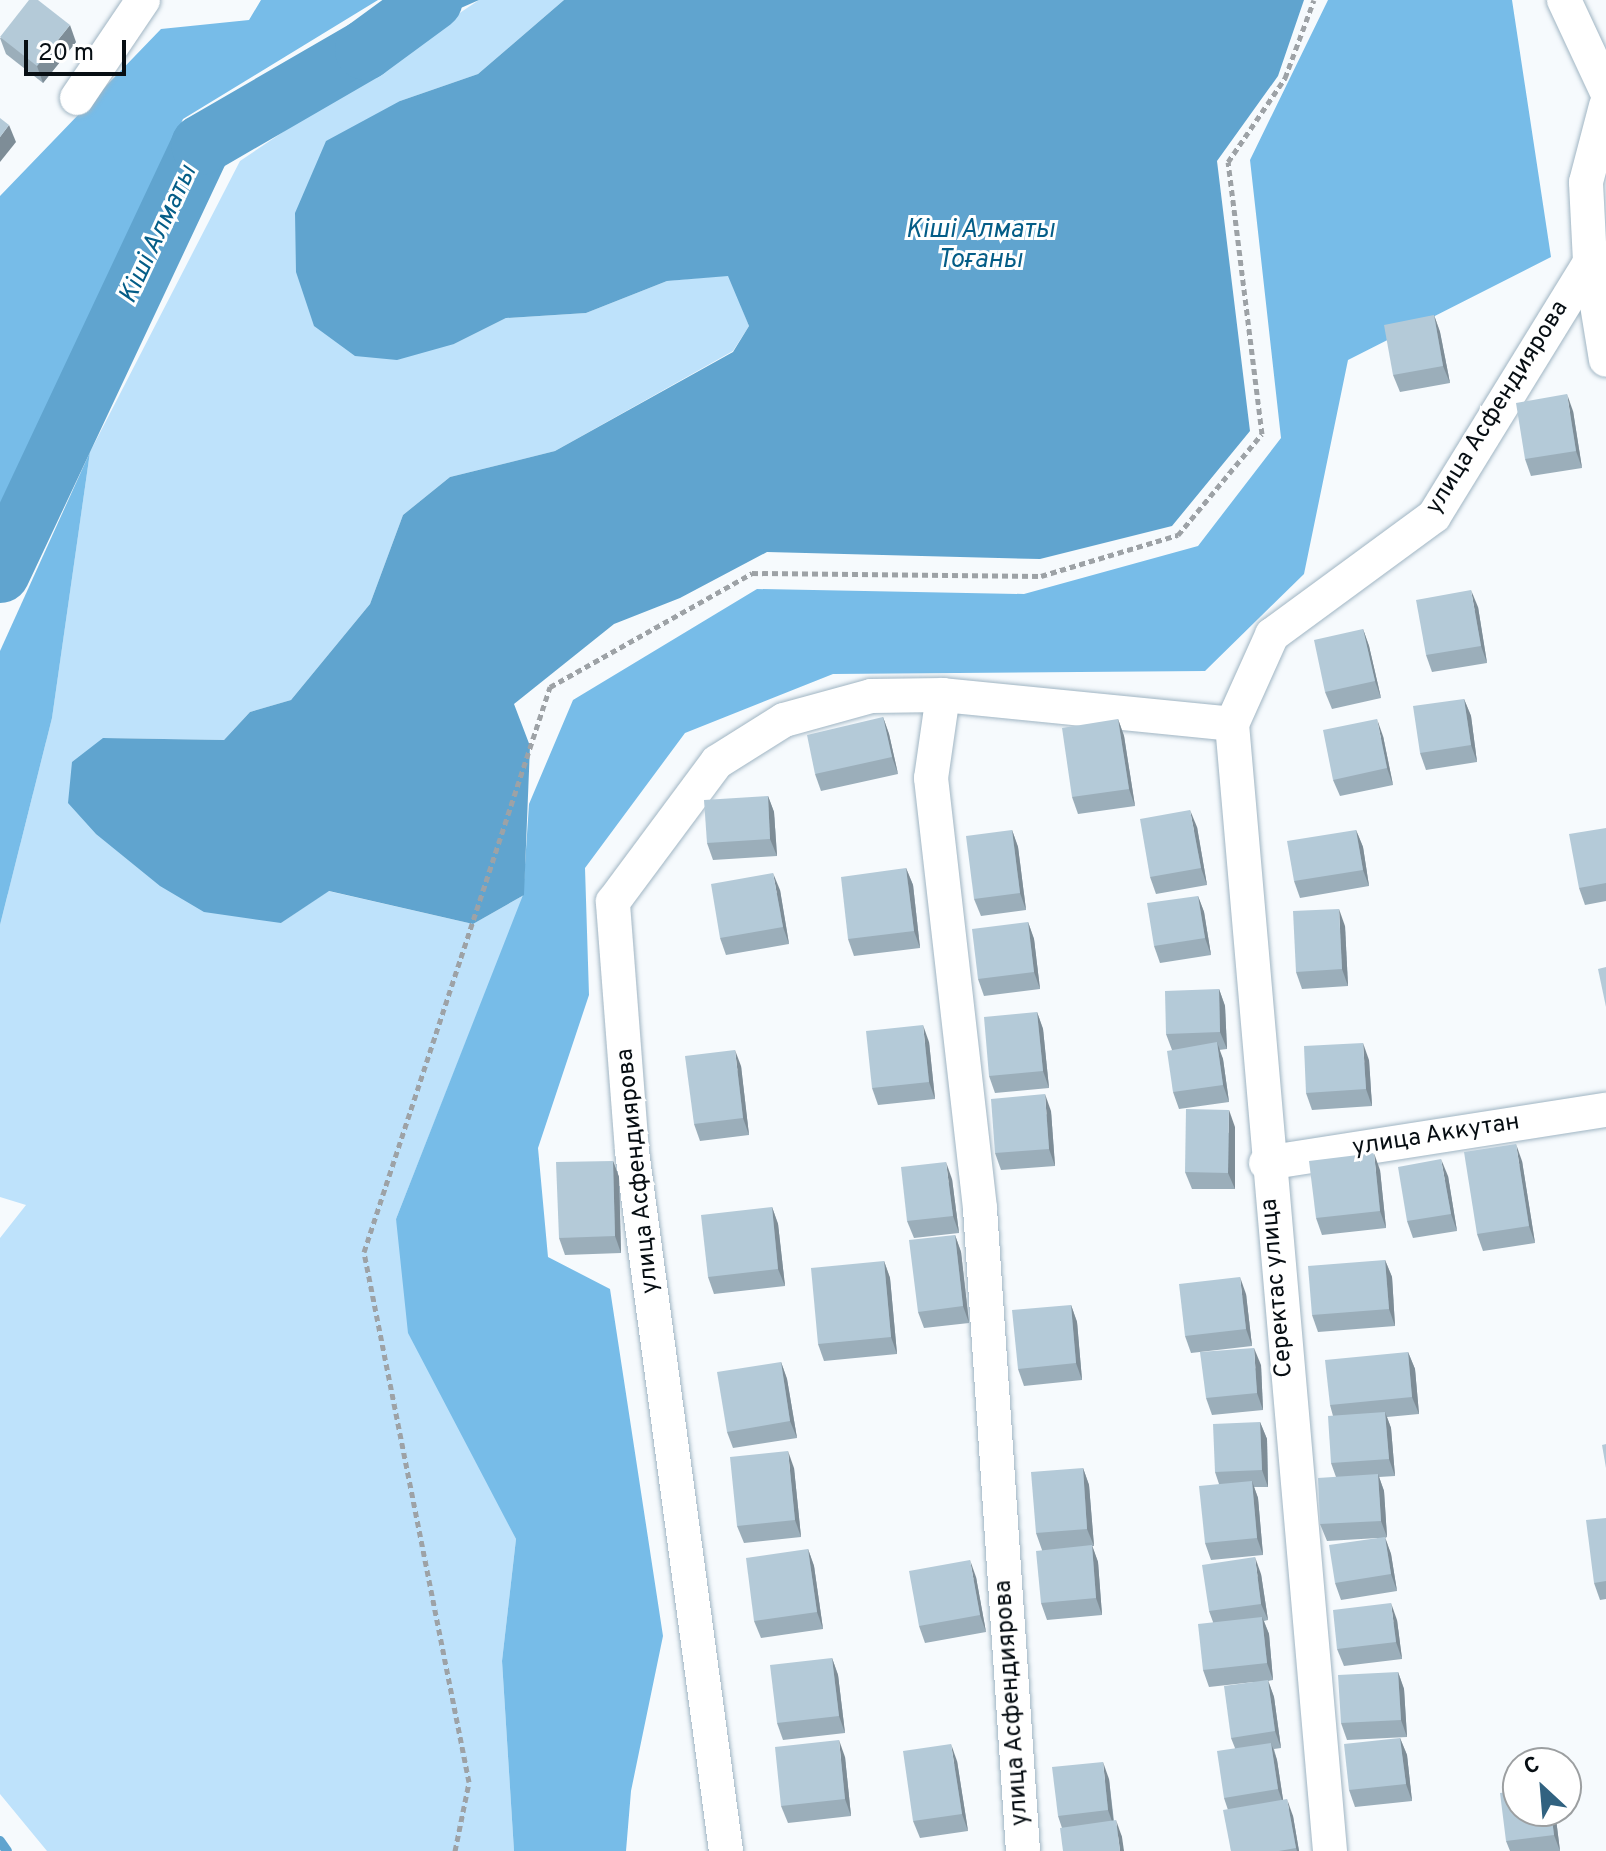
<!DOCTYPE html>
<meta charset="utf-8">
<style>
body{margin:0}
#map{position:relative;width:1606px;height:1851px;overflow:hidden;background:#f6fafd;font-family:Overpass,sans-serif}
div>[style]{position:absolute}
[style*='--x']{left:calc(var(--x)*1px);top:calc(var(--y)*1px);width:calc(var(--w)*1px);rotate:calc(var(--a)*1deg)}
.green>*{inset:0;background:#bee2fb}
.forest>*{inset:0;background:#77bce8}
.water>*{inset:0;background:#60a4cf}
.stream>*{height:10px;margin:-5px;padding:0 5px;transform-origin:5px;border-radius:5px;background:#60a4cf}
.river>*{height:60px;margin:-30px;padding:0 30px;transform-origin:30px;border-radius:30px;background:#60a4cf}
.path>*{height:5px;margin-top:-2.5px;transform-origin:0;background:repeating-linear-gradient(90deg,#9da2a6 0 6px,transparent 0 10px)}
.roads{filter:drop-shadow(0 0 2px #a0b5c3) drop-shadow(0 0 2px #a0b5c3)}
.minor>*{height:34px;margin:-17px;padding:0 17px;transform-origin:17px;border-radius:17px;background:#fff}
.wall>*{inset:0;background:#9baeba}
.shaded-wall>*{inset:0;background:#7e8d97}
.building>*{inset:0;background:#b4cad8}
span{translate:-50% -50%;white-space:nowrap;text-align:center;line-height:1.15;-webkit-text-stroke:6px #fff;paint-order:stroke}
.street-label{font-size:24px;color:#070e13}
.water-label{font-size:26px;color:#045d87;font-style:italic}
.north{position:absolute;left:1502px;top:1747px;width:80px;height:80px;box-sizing:border-box;background:#fff;border:2px solid #9c9fa1;border-radius:50%;rotate:334deg;font-size:22px;font-weight:700;line-height:32px;text-align:center;color:#070e13}
.north::after{content:'';display:block;margin:auto;width:28px;height:36px;background:#316280;clip-path:polygon(50% 0,100% 100%,50% 72%,0 100%)}
.scale{position:absolute;left:24px;top:40px;width:102px;height:36px;box-sizing:border-box;border:4px solid #070e13;border-top:0;padding-left:10px;font-size:24px;line-height:28px;white-space:nowrap;color:#070e13;-webkit-text-stroke:6px #fff;paint-order:stroke}
</style>
<div id="map">
<div class="green">
<div style="clip-path:polygon(479px 0,564px 0,478px 74px,400px 101px,454px 344px,506px 318px,586px 313px,667px 281px,729px 275px,749px 326px,733px 351px,555px 451px,450px 477px,403px 515px,370px 604px,291px 700px,250px 712px,224px 740px,103px 738px,281px 923px,328px 891px,473px 924px,524px 895px,396px 1219px,471px 1448px,516px 1539px,502px 1661px,514px 1851px,47px 1851px,0 1794px,0 1238px,26px 1205px,0 1197px,0 925px,52px 718px,90px 452px,240px 161px)"></div>
</div>
<div class="forest">
<div style="clip-path:polygon(261px 0,378px 0,183px 119px,0 504px,0 196px,161px 29px,249px 20px)"></div>
<div style="clip-path:polygon(1328px 0,1512px 0,1551px 257px,1348px 360px,1304px 574px,1205px 671px,833px 674px,685px 733px,585px 868px,589px 995px,538px 1148px,548px 1257px,610px 1289px,663px 1636px,631px 1791px,626px 1851px,514px 1851px,502px 1661px,516px 1539px,408px 1333px,396px 1219px,523px 895px,529px 804px,573px 700px,757px 589px,1024px 594px,1198px 546px,1281px 438px,1250px 160px)"></div>
<div style="clip-path:polygon(90px 452px,52px 718px,0 925px,0 651px)"></div>
</div>
<div class="water">
<div style="clip-path:polygon(398px 0,479px 0,365px 50px)"></div>
<div style="clip-path:polygon(564px 0,1304px 0,1278px 76px,1217px 161px,1250px 431px,1172px 526px,1040px 559px,767px 552px,680px 598px,614px 624px,514px 704px,530px 746px,524px 895px,473px 924px,329px 891px,281px 923px,204px 912px,160px 886px,96px 834px,68px 803px,72px 762px,103px 738px,224px 740px,250px 712px,291px 700px,370px 604px,403px 515px,450px 477px,555px 451px,733px 352px,749px 326px,728px 276px,667px 281px,586px 313px,506px 318px,454px 344px,397px 360px,355px 356px,314px 326px,296px 272px,295px 213px,326px 141px,400px 101px,478px 74px)"></div>
</div>
<div class="stream">
<div style="--x:0;--y:1841;--w:12;--a:55"></div>
</div>
<div class="river">
<div style="--x:0;--y:573;--w:473;--a:-64.8"></div>
<div style="--x:201;--y:145;--w:190;--a:-30.1"></div>
<div style="--x:365;--y:50;--w:84;--a:-36.3"></div>
</div>
<div class="path">
<div style="--x:455;--y:1851;--w:70;--a:-78.5"></div>
<div style="--x:469;--y:1782;--w:540;--a:-101.21"></div>
<div style="--x:364;--y:1252;--w:595;--a:-71.78"></div>
<div style="--x:550;--y:687;--w:232;--a:-29.4"></div>
<div style="--x:752;--y:573;--w:289;--a:0.6"></div>
<div style="--x:1041;--y:576;--w:143;--a:-16.7"></div>
<div style="--x:1178;--y:535;--w:131;--a:-50.3"></div>
<div style="--x:1262;--y:434;--w:274;--a:-97.1"></div>
<div style="--x:1228;--y:162;--w:102;--a:-55.8"></div>
<div style="--x:1285;--y:78;--w:83;--a:-69.6"></div>
</div>
<div class="roads">
<div class="minor">
<div style="--x:1564;--y:0;--w:99;--a:65"></div>
<div style="--x:77;--y:98;--w:118;--a:-56"></div>
<div style="--x:1590;--y:262;--w:99;--a:80.7"></div>
<div style="--x:943;--y:695;--w:84;--a:98.2"></div>
<div style="--x:931;--y:778;--w:434;--a:83.5"></div>
<div style="--x:980;--y:1209;--w:643;--a:86.17"></div>
<div style="--x:1266;--y:1163;--w:344;--a:-8.9"></div>
<div style="--x:726;--y:1851;--w:706;--a:-97.65"></div>
<div style="--x:632;--y:1151;--w:250;--a:-94.4"></div>
<div style="--x:613;--y:902;--w:174;--a:-53.4"></div>
<div style="--x:717;--y:762;--w:79;--a:-32.1"></div>
<div style="--x:784;--y:720;--w:90;--a:-15.4"></div>
<div style="--x:871;--y:696;--w:72;--a:-0.8"></div>
<div style="--x:943;--y:695;--w:290;--a:5.7"></div>
<div style="--x:1330;--y:1851;--w:1131;--a:-94.97"></div>
<div style="--x:1232;--y:724;--w:98;--a:-65.8"></div>
<div style="--x:1272;--y:635;--w:201;--a:-36.3"></div>
<div style="--x:1434;--y:516;--w:298;--a:-58.4"></div>
<div style="--x:1590;--y:262;--w:80;--a:-92.9"></div>
<div style="--x:1586;--y:182;--w:79;--a:-75.3"></div>
</div>
</div>
<div class="wall">
<div style="clip-path:polygon(0 38px,76px 42px,43px 83px,6px 54px)"></div>
<div style="clip-path:polygon(1434px 315px,1440px 332px,1450px 383px,1400px 392px,1393px 375px)"></div>
<div style="clip-path:polygon(1573px 411px,1582px 468px,1531px 476px,1525px 459px)"></div>
<div style="clip-path:polygon(1478px 607px,1487px 663px,1432px 672px,1426px 655px)"></div>
<div style="clip-path:polygon(1363px 629px,1369px 646px,1381px 698px,1332px 709px,1325px 692px)"></div>
<div style="clip-path:polygon(1464px 699px,1471px 716px,1477px 762px,1426px 770px,1420px 753px)"></div>
<div style="clip-path:polygon(883px 717px,889px 734px,898px 774px,821px 791px,815px 774px)"></div>
<div style="clip-path:polygon(1118px 719px,1124px 736px,1135px 806px,1078px 814px,1072px 797px)"></div>
<div style="clip-path:polygon(1383px 736px,1393px 785px,1340px 796px,1333px 780px)"></div>
<div style="clip-path:polygon(768px 796px,774px 812px,777px 856px,713px 860px,707px 843px)"></div>
<div style="clip-path:polygon(1197px 827px,1207px 885px,1156px 894px,1150px 877px)"></div>
<div style="clip-path:polygon(1606px 828px,1606px 901px,1585px 905px,1579px 888px)"></div>
<div style="clip-path:polygon(1012px 830px,1018px 847px,1026px 910px,981px 916px,974px 899px)"></div>
<div style="clip-path:polygon(1356px 830px,1363px 847px,1369px 886px,1300px 898px,1294px 881px)"></div>
<div style="clip-path:polygon(906px 868px,913px 885px,920px 948px,854px 956px,848px 939px)"></div>
<div style="clip-path:polygon(780px 890px,789px 944px,726px 955px,720px 938px)"></div>
<div style="clip-path:polygon(1198px 896px,1204px 912px,1211px 955px,1160px 963px,1154px 946px)"></div>
<div style="clip-path:polygon(1028px 922px,1034px 939px,1040px 989px,984px 996px,978px 979px)"></div>
<div style="clip-path:polygon(1345px 926px,1348px 986px,1302px 989px,1296px 972px)"></div>
<div style="clip-path:polygon(1219px 989px,1225px 1006px,1227px 1049px,1219px 1050px,1223px 1059px,1229px 1102px,1179px 1109px,1173px 1092px,1172px 1050px,1166px 1034px)"></div>
<div style="clip-path:polygon(1037px 1012px,1043px 1029px,1049px 1088px,995px 1093px,989px 1076px)"></div>
<div style="clip-path:polygon(929px 1042px,935px 1099px,878px 1105px,872px 1088px)"></div>
<div style="clip-path:polygon(1369px 1060px,1372px 1106px,1312px 1110px,1306px 1093px)"></div>
<div style="clip-path:polygon(741px 1066px,749px 1135px,700px 1141px,694px 1124px)"></div>
<div style="clip-path:polygon(1051px 1111px,1055px 1166px,1001px 1170px,995px 1153px)"></div>
<div style="clip-path:polygon(1235px 1127px,1235px 1189px,1192px 1189px,1185px 1172px)"></div>
<div style="clip-path:polygon(613px 1161px,619px 1177px,621px 1253px,565px 1255px,559px 1238px)"></div>
<div style="clip-path:polygon(1522px 1161px,1535px 1243px,1483px 1251px,1477px 1234px)"></div>
<div style="clip-path:polygon(1380px 1170px,1386px 1228px,1322px 1235px,1316px 1218px)"></div>
<div style="clip-path:polygon(1448px 1176px,1457px 1231px,1413px 1238px,1407px 1221px)"></div>
<div style="clip-path:polygon(952px 1179px,959px 1233px,914px 1238px,907px 1221px)"></div>
<div style="clip-path:polygon(772px 1207px,778px 1224px,785px 1286px,714px 1294px,708px 1277px)"></div>
<div style="clip-path:polygon(955px 1235px,961px 1252px,969px 1323px,924px 1328px,918px 1312px)"></div>
<div style="clip-path:polygon(1385px 1260px,1392px 1277px,1395px 1326px,1318px 1332px,1312px 1315px)"></div>
<div style="clip-path:polygon(884px 1261px,890px 1278px,897px 1354px,824px 1361px,818px 1344px)"></div>
<div style="clip-path:polygon(1246px 1294px,1252px 1346px,1191px 1353px,1185px 1336px)"></div>
<div style="clip-path:polygon(1071px 1305px,1077px 1322px,1082px 1380px,1024px 1386px,1018px 1369px)"></div>
<div style="clip-path:polygon(1408px 1352px,1415px 1369px,1419px 1414px,1387px 1417px,1391px 1428px,1395px 1476px,1379px 1477px,1384px 1491px,1387px 1537px,1385px 1538px,1391px 1554px,1397px 1591px,1341px 1600px,1335px 1583px,1378px 1538px,1327px 1541px,1320px 1524px,1336px 1477px,1331px 1463px,1333px 1416px,1330px 1405px)"></div>
<div style="clip-path:polygon(781px 1362px,787px 1379px,797px 1438px,733px 1448px,727px 1432px)"></div>
<div style="clip-path:polygon(1261px 1365px,1263px 1410px,1212px 1415px,1206px 1398px)"></div>
<div style="clip-path:polygon(1260px 1422px,1267px 1439px,1268px 1487px,1254px 1487px,1258px 1498px,1263px 1555px,1211px 1560px,1205px 1543px,1219px 1484px,1215px 1472px)"></div>
<div style="clip-path:polygon(794px 1468px,801px 1537px,744px 1543px,737px 1526px)"></div>
<div style="clip-path:polygon(1083px 1468px,1089px 1485px,1094px 1546px,1092px 1546px,1098px 1562px,1102px 1615px,1047px 1620px,1041px 1603px,1042px 1550px,1036px 1533px)"></div>
<div style="clip-path:polygon(1606px 1518px,1606px 1599px,1600px 1600px,1594px 1583px)"></div>
<div style="clip-path:polygon(808px 1549px,814px 1566px,823px 1629px,761px 1638px,754px 1621px)"></div>
<div style="clip-path:polygon(1261px 1574px,1268px 1620px,1264px 1621px,1269px 1634px,1273px 1680px,1268px 1681px,1274px 1697px,1281px 1748px,1274px 1749px,1277px 1760px,1283px 1800px,1293px 1816px,1299px 1851px,1231px 1851px,1228px 1810px,1224px 1798px,1235px 1748px,1231px 1738px,1254px 1682px,1209px 1687px,1203px 1670px,1213px 1622px,1209px 1611px)"></div>
<div style="clip-path:polygon(976px 1577px,986px 1632px,925px 1643px,919px 1626px)"></div>
<div style="clip-path:polygon(1397px 1620px,1402px 1659px,1344px 1666px,1337px 1649px)"></div>
<div style="clip-path:polygon(832px 1658px,838px 1675px,845px 1733px,783px 1740px,777px 1723px)"></div>
<div style="clip-path:polygon(1398px 1672px,1404px 1689px,1407px 1737px,1347px 1740px,1341px 1723px)"></div>
<div style="clip-path:polygon(1400px 1738px,1407px 1755px,1412px 1801px,1355px 1807px,1349px 1790px)"></div>
<div style="clip-path:polygon(845px 1757px,851px 1816px,788px 1823px,781px 1806px)"></div>
<div style="clip-path:polygon(957px 1761px,968px 1831px,920px 1838px,913px 1821px)"></div>
<div style="clip-path:polygon(1109px 1779px,1114px 1821px,1122px 1837px,1062px 1828px,1058px 1816px)"></div>
<div style="clip-path:polygon(1555px 1811px,1560px 1851px,1510px 1851px,1506px 1841px)"></div>
</div>
<div class="shaded-wall">
<div style="clip-path:polygon(70px 25px,76px 42px,43px 83px,37px 66px)"></div>
<div style="clip-path:polygon(9px 125px,16px 142px,0 162px,0 137px)"></div>
<div style="clip-path:polygon(1434px 315px,1440px 332px,1450px 383px,1443px 366px)"></div>
<div style="clip-path:polygon(1567px 394px,1573px 411px,1582px 468px,1576px 451px)"></div>
<div style="clip-path:polygon(1471px 590px,1478px 607px,1487px 663px,1481px 646px)"></div>
<div style="clip-path:polygon(1363px 629px,1369px 646px,1381px 698px,1375px 681px)"></div>
<div style="clip-path:polygon(1464px 699px,1471px 716px,1477px 762px,1471px 745px)"></div>
<div style="clip-path:polygon(883px 717px,889px 734px,898px 774px,892px 757px)"></div>
<div style="clip-path:polygon(1118px 719px,1124px 736px,1135px 806px,1129px 789px)"></div>
<div style="clip-path:polygon(1377px 719px,1383px 736px,1393px 785px,1387px 768px)"></div>
<div style="clip-path:polygon(768px 796px,774px 812px,777px 856px,770px 839px)"></div>
<div style="clip-path:polygon(1190px 810px,1197px 827px,1207px 885px,1201px 868px)"></div>
<div style="clip-path:polygon(1012px 830px,1018px 847px,1026px 910px,1020px 893px)"></div>
<div style="clip-path:polygon(1356px 830px,1363px 847px,1369px 886px,1363px 870px)"></div>
<div style="clip-path:polygon(906px 868px,913px 885px,920px 948px,914px 931px)"></div>
<div style="clip-path:polygon(773px 873px,780px 890px,789px 944px,783px 927px)"></div>
<div style="clip-path:polygon(1198px 896px,1204px 912px,1211px 955px,1205px 938px)"></div>
<div style="clip-path:polygon(1339px 909px,1345px 926px,1348px 986px,1342px 969px)"></div>
<div style="clip-path:polygon(1028px 922px,1034px 939px,1040px 989px,1034px 972px)"></div>
<div style="clip-path:polygon(1219px 989px,1225px 1006px,1227px 1049px,1220px 1032px)"></div>
<div style="clip-path:polygon(1037px 1012px,1043px 1029px,1049px 1088px,1043px 1071px)"></div>
<div style="clip-path:polygon(923px 1025px,929px 1042px,935px 1099px,929px 1082px)"></div>
<div style="clip-path:polygon(1217px 1042px,1223px 1059px,1229px 1102px,1223px 1085px)"></div>
<div style="clip-path:polygon(1363px 1043px,1369px 1060px,1372px 1106px,1366px 1089px)"></div>
<div style="clip-path:polygon(735px 1050px,741px 1066px,749px 1135px,743px 1118px)"></div>
<div style="clip-path:polygon(1045px 1094px,1051px 1111px,1055px 1166px,1049px 1149px)"></div>
<div style="clip-path:polygon(1229px 1110px,1235px 1127px,1235px 1189px,1228px 1173px)"></div>
<div style="clip-path:polygon(1516px 1144px,1522px 1161px,1535px 1243px,1529px 1226px)"></div>
<div style="clip-path:polygon(1374px 1153px,1380px 1170px,1386px 1228px,1380px 1211px)"></div>
<div style="clip-path:polygon(1441px 1159px,1448px 1176px,1457px 1231px,1451px 1214px)"></div>
<div style="clip-path:polygon(613px 1161px,619px 1177px,621px 1253px,615px 1236px)"></div>
<div style="clip-path:polygon(946px 1162px,952px 1179px,959px 1233px,953px 1216px)"></div>
<div style="clip-path:polygon(772px 1207px,778px 1224px,785px 1286px,778px 1269px)"></div>
<div style="clip-path:polygon(955px 1235px,961px 1252px,969px 1323px,963px 1306px)"></div>
<div style="clip-path:polygon(1385px 1260px,1392px 1277px,1395px 1326px,1389px 1309px)"></div>
<div style="clip-path:polygon(884px 1261px,890px 1278px,897px 1354px,891px 1337px)"></div>
<div style="clip-path:polygon(1240px 1277px,1246px 1294px,1252px 1346px,1246px 1329px)"></div>
<div style="clip-path:polygon(1071px 1305px,1077px 1322px,1082px 1380px,1076px 1363px)"></div>
<div style="clip-path:polygon(1254px 1348px,1261px 1365px,1263px 1410px,1257px 1393px)"></div>
<div style="clip-path:polygon(1408px 1352px,1415px 1369px,1419px 1414px,1412px 1397px)"></div>
<div style="clip-path:polygon(781px 1362px,787px 1379px,797px 1438px,790px 1421px)"></div>
<div style="clip-path:polygon(1385px 1412px,1391px 1428px,1395px 1476px,1389px 1459px)"></div>
<div style="clip-path:polygon(1260px 1422px,1267px 1439px,1268px 1487px,1262px 1470px)"></div>
<div style="clip-path:polygon(788px 1451px,794px 1468px,801px 1537px,795px 1520px)"></div>
<div style="clip-path:polygon(1083px 1468px,1089px 1485px,1094px 1546px,1087px 1529px)"></div>
<div style="clip-path:polygon(1378px 1474px,1384px 1491px,1387px 1537px,1381px 1521px)"></div>
<div style="clip-path:polygon(1252px 1481px,1258px 1498px,1263px 1555px,1257px 1538px)"></div>
<div style="clip-path:polygon(1385px 1537px,1391px 1554px,1397px 1591px,1391px 1574px)"></div>
<div style="clip-path:polygon(1092px 1545px,1098px 1562px,1102px 1615px,1096px 1598px)"></div>
<div style="clip-path:polygon(808px 1549px,814px 1566px,823px 1629px,817px 1612px)"></div>
<div style="clip-path:polygon(1255px 1557px,1261px 1574px,1268px 1620px,1261px 1604px)"></div>
<div style="clip-path:polygon(970px 1560px,976px 1577px,986px 1632px,980px 1615px)"></div>
<div style="clip-path:polygon(1391px 1603px,1397px 1620px,1402px 1659px,1396px 1642px)"></div>
<div style="clip-path:polygon(1262px 1617px,1269px 1634px,1273px 1680px,1267px 1663px)"></div>
<div style="clip-path:polygon(832px 1658px,838px 1675px,845px 1733px,839px 1716px)"></div>
<div style="clip-path:polygon(1398px 1672px,1404px 1689px,1407px 1737px,1401px 1720px)"></div>
<div style="clip-path:polygon(1268px 1680px,1274px 1697px,1281px 1748px,1275px 1731px)"></div>
<div style="clip-path:polygon(1400px 1738px,1407px 1755px,1412px 1801px,1406px 1784px)"></div>
<div style="clip-path:polygon(839px 1740px,845px 1757px,851px 1816px,845px 1799px)"></div>
<div style="clip-path:polygon(1271px 1743px,1277px 1760px,1284px 1806px,1278px 1789px)"></div>
<div style="clip-path:polygon(951px 1744px,957px 1761px,968px 1831px,962px 1814px)"></div>
<div style="clip-path:polygon(1103px 1762px,1109px 1779px,1114px 1827px,1108px 1810px)"></div>
<div style="clip-path:polygon(1287px 1799px,1293px 1816px,1299px 1851px,1297px 1851px,1296px 1848px)"></div>
<div style="clip-path:polygon(1551px 1811px,1555px 1811px,1560px 1851px,1554px 1835px)"></div>
<div style="clip-path:polygon(1116px 1820px,1122px 1837px,1124px 1851px,1120px 1851px)"></div>
</div>
<div class="building">
<div style="clip-path:polygon(29px 0,38px 0,70px 25px,37px 66px,0 37px)"></div>
<div style="clip-path:polygon(0 118px,9px 125px,0 137px)"></div>
<div style="clip-path:polygon(1434px 315px,1443px 366px,1393px 375px,1384px 325px)"></div>
<div style="clip-path:polygon(1567px 394px,1576px 451px,1525px 459px,1516px 403px)"></div>
<div style="clip-path:polygon(1471px 590px,1481px 646px,1426px 655px,1416px 600px)"></div>
<div style="clip-path:polygon(1363px 629px,1375px 681px,1325px 692px,1314px 640px)"></div>
<div style="clip-path:polygon(1464px 699px,1471px 745px,1420px 753px,1413px 706px)"></div>
<div style="clip-path:polygon(883px 717px,892px 757px,815px 774px,807px 735px)"></div>
<div style="clip-path:polygon(1118px 719px,1129px 789px,1072px 797px,1062px 728px)"></div>
<div style="clip-path:polygon(1377px 719px,1387px 768px,1333px 780px,1323px 730px)"></div>
<div style="clip-path:polygon(768px 796px,770px 839px,707px 843px,704px 800px)"></div>
<div style="clip-path:polygon(1190px 810px,1201px 868px,1150px 877px,1140px 819px)"></div>
<div style="clip-path:polygon(1606px 828px,1606px 883px,1579px 888px,1569px 834px)"></div>
<div style="clip-path:polygon(1012px 830px,1020px 893px,974px 899px,966px 836px)"></div>
<div style="clip-path:polygon(1356px 830px,1363px 870px,1294px 881px,1287px 841px)"></div>
<div style="clip-path:polygon(906px 868px,914px 931px,848px 939px,841px 877px)"></div>
<div style="clip-path:polygon(773px 873px,783px 927px,720px 938px,711px 884px)"></div>
<div style="clip-path:polygon(1198px 896px,1205px 938px,1154px 946px,1147px 903px)"></div>
<div style="clip-path:polygon(1339px 909px,1342px 969px,1296px 972px,1293px 911px)"></div>
<div style="clip-path:polygon(1028px 922px,1034px 972px,978px 979px,972px 929px)"></div>
<div style="clip-path:polygon(1606px 967px,1606px 1007px,1598px 969px)"></div>
<div style="clip-path:polygon(1219px 989px,1220px 1032px,1166px 1034px,1165px 991px)"></div>
<div style="clip-path:polygon(1037px 1012px,1043px 1071px,989px 1076px,984px 1017px)"></div>
<div style="clip-path:polygon(923px 1025px,929px 1082px,872px 1088px,866px 1031px)"></div>
<div style="clip-path:polygon(1217px 1042px,1223px 1085px,1173px 1092px,1167px 1051px)"></div>
<div style="clip-path:polygon(1363px 1043px,1366px 1089px,1306px 1093px,1304px 1046px)"></div>
<div style="clip-path:polygon(735px 1050px,743px 1118px,694px 1124px,685px 1056px)"></div>
<div style="clip-path:polygon(1045px 1094px,1049px 1149px,995px 1153px,991px 1099px)"></div>
<div style="clip-path:polygon(1186px 1109px,1229px 1110px,1228px 1173px,1185px 1172px)"></div>
<div style="clip-path:polygon(1516px 1144px,1529px 1226px,1477px 1234px,1464px 1152px)"></div>
<div style="clip-path:polygon(1374px 1153px,1380px 1211px,1316px 1218px,1309px 1161px)"></div>
<div style="clip-path:polygon(1441px 1159px,1451px 1214px,1407px 1221px,1398px 1167px)"></div>
<div style="clip-path:polygon(613px 1161px,615px 1236px,559px 1238px,556px 1162px)"></div>
<div style="clip-path:polygon(946px 1162px,953px 1216px,907px 1221px,901px 1167px)"></div>
<div style="clip-path:polygon(772px 1207px,778px 1269px,708px 1277px,701px 1215px)"></div>
<div style="clip-path:polygon(955px 1235px,963px 1306px,918px 1312px,909px 1240px)"></div>
<div style="clip-path:polygon(1385px 1260px,1389px 1309px,1312px 1315px,1308px 1266px)"></div>
<div style="clip-path:polygon(884px 1261px,891px 1337px,818px 1344px,811px 1268px)"></div>
<div style="clip-path:polygon(1240px 1277px,1246px 1329px,1185px 1336px,1179px 1284px)"></div>
<div style="clip-path:polygon(1071px 1305px,1076px 1363px,1018px 1369px,1012px 1310px)"></div>
<div style="clip-path:polygon(1254px 1348px,1257px 1393px,1206px 1398px,1200px 1352px)"></div>
<div style="clip-path:polygon(1408px 1352px,1412px 1397px,1330px 1405px,1325px 1360px)"></div>
<div style="clip-path:polygon(781px 1362px,790px 1421px,727px 1432px,717px 1372px)"></div>
<div style="clip-path:polygon(1385px 1412px,1389px 1459px,1331px 1463px,1328px 1416px)"></div>
<div style="clip-path:polygon(1260px 1422px,1262px 1470px,1215px 1472px,1213px 1424px)"></div>
<div style="clip-path:polygon(1606px 1444px,1606px 1468px,1602px 1445px)"></div>
<div style="clip-path:polygon(788px 1451px,795px 1520px,737px 1526px,730px 1457px)"></div>
<div style="clip-path:polygon(1083px 1468px,1087px 1529px,1036px 1533px,1031px 1472px)"></div>
<div style="clip-path:polygon(1378px 1474px,1381px 1521px,1320px 1524px,1318px 1478px)"></div>
<div style="clip-path:polygon(1252px 1481px,1257px 1538px,1205px 1543px,1199px 1486px)"></div>
<div style="clip-path:polygon(1606px 1518px,1606px 1581px,1594px 1583px,1586px 1520px)"></div>
<div style="clip-path:polygon(1385px 1537px,1391px 1574px,1335px 1583px,1329px 1545px)"></div>
<div style="clip-path:polygon(1092px 1545px,1096px 1598px,1041px 1603px,1036px 1551px)"></div>
<div style="clip-path:polygon(808px 1549px,817px 1612px,754px 1621px,746px 1558px)"></div>
<div style="clip-path:polygon(1255px 1557px,1261px 1604px,1209px 1611px,1202px 1565px)"></div>
<div style="clip-path:polygon(970px 1560px,980px 1615px,919px 1626px,909px 1571px)"></div>
<div style="clip-path:polygon(1391px 1603px,1396px 1642px,1337px 1649px,1333px 1610px)"></div>
<div style="clip-path:polygon(1262px 1617px,1267px 1663px,1203px 1670px,1198px 1624px)"></div>
<div style="clip-path:polygon(832px 1658px,839px 1716px,777px 1723px,770px 1665px)"></div>
<div style="clip-path:polygon(1398px 1672px,1401px 1720px,1341px 1723px,1338px 1675px)"></div>
<div style="clip-path:polygon(1268px 1680px,1275px 1731px,1231px 1738px,1224px 1686px)"></div>
<div style="clip-path:polygon(1400px 1738px,1406px 1784px,1349px 1790px,1344px 1744px)"></div>
<div style="clip-path:polygon(839px 1740px,845px 1799px,781px 1806px,775px 1747px)"></div>
<div style="clip-path:polygon(1271px 1743px,1278px 1789px,1224px 1798px,1217px 1751px)"></div>
<div style="clip-path:polygon(951px 1744px,962px 1814px,913px 1821px,903px 1751px)"></div>
<div style="clip-path:polygon(1103px 1762px,1108px 1810px,1058px 1816px,1052px 1767px)"></div>
<div style="clip-path:polygon(1518px 1791px,1518px 1811px,1551px 1811px,1554px 1835px,1506px 1841px,1500px 1793px)"></div>
<div style="clip-path:polygon(1287px 1799px,1296px 1848px,1279px 1851px,1231px 1851px,1223px 1810px)"></div>
<div style="clip-path:polygon(1116px 1820px,1120px 1851px,1063px 1851px,1060px 1828px)"></div>
</div>
<div class="street-label">
<span style="left:1498px;top:408px;rotate:-58deg">улица Асфендиярова</span>
<span style="left:1436px;top:1136px;rotate:-9deg">улица Аккутан</span>
<span style="left:639px;top:1171px;rotate:-96deg">улица Асфендиярова</span>
<span style="left:1278px;top:1288px;rotate:-95deg">Серектас улица</span>
<span style="left:1013px;top:1703px;rotate:-94deg">улица Асфендиярова</span>
</div>
<div class="water-label">
<span style="left:980px;top:246px">Кіші Алматы<br>Тоғаны</span>
<span style="left:159px;top:235px;rotate:-65deg">Кіші Алматы</span>
</div>
<div class="north">С</div>
<div class="scale">20 m</div>
</div>
